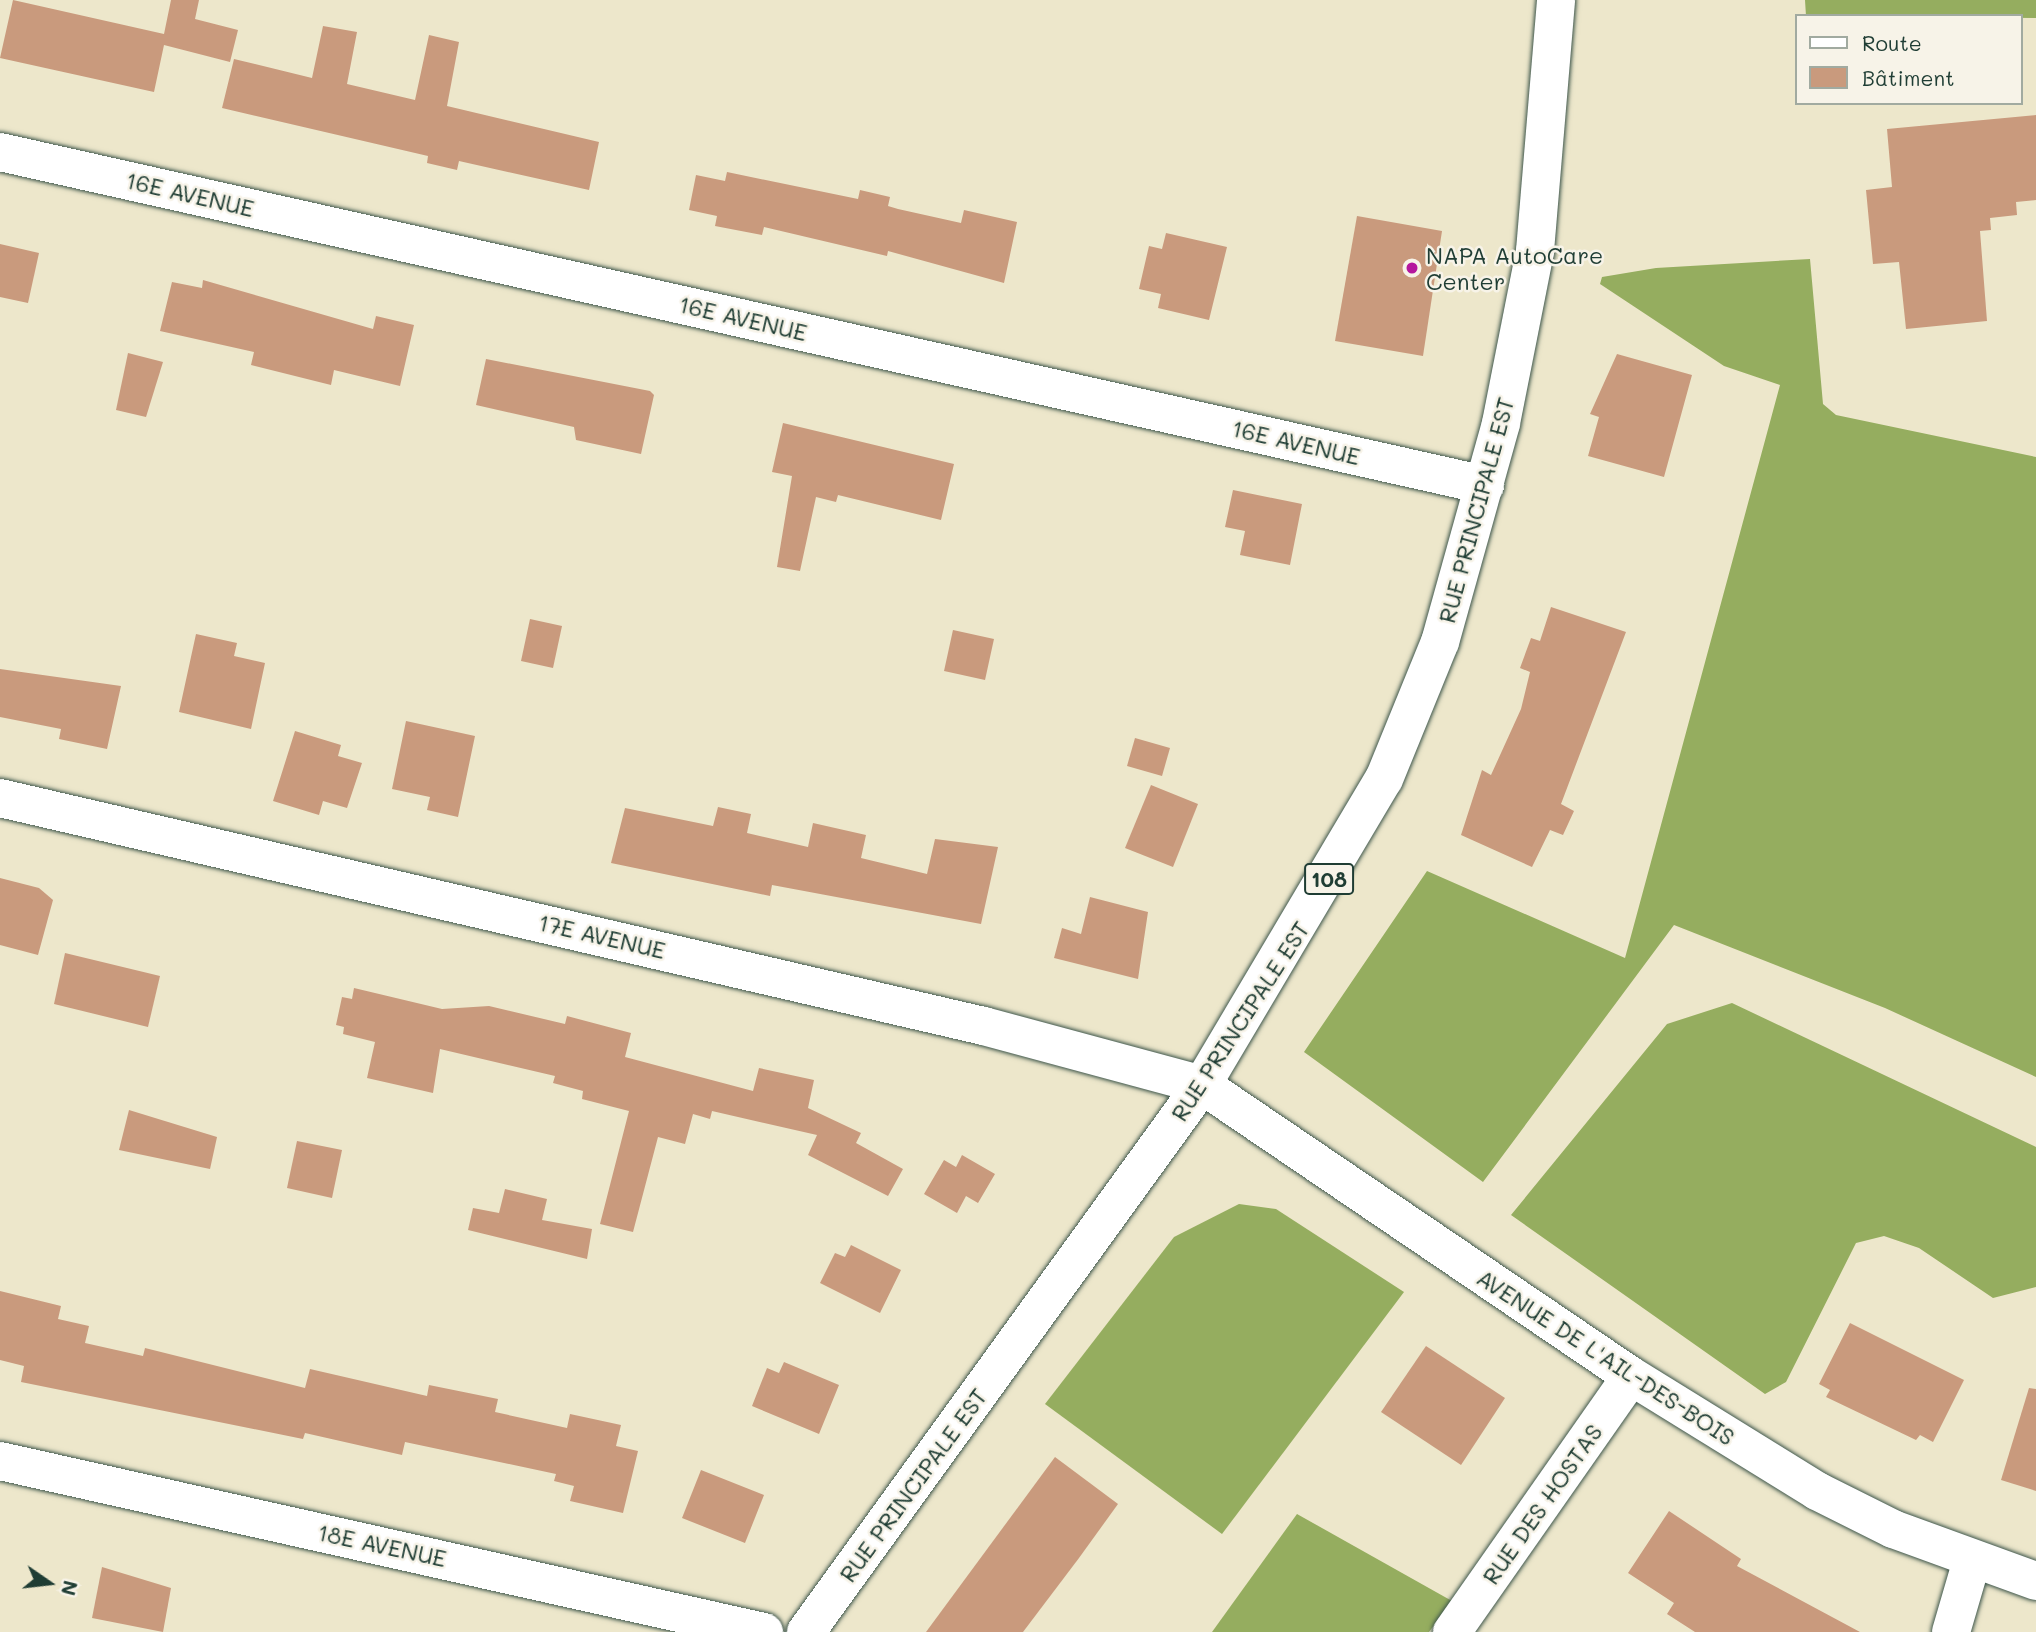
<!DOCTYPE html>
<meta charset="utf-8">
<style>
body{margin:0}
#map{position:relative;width:2036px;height:1632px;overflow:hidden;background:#ede7cb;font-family:Mali,sans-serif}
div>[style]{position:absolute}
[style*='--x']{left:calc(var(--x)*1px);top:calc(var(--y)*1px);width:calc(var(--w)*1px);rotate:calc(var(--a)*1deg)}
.forest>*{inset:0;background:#95ad5f}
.building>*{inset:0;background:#c99a7d}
.roads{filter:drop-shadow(0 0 2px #3e564b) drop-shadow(0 0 2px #3e564b)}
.minor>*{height:38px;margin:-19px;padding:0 19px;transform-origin:19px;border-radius:19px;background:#fff}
.major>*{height:38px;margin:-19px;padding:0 19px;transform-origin:19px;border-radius:19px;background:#fff}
.dots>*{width:19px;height:19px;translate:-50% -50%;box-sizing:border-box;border:4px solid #f7f3e8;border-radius:50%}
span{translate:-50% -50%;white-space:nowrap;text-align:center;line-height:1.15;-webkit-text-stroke:5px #f7f3e8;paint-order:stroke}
.shield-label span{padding:2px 5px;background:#f7f3e8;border:2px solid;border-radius:5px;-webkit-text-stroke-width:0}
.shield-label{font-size:21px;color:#1f3d34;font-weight:700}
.street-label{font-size:23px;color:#1f3d34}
.poi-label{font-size:23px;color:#1f3d34}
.left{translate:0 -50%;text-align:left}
.legend{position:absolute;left:1795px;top:14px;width:228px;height:91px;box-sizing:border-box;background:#f7f3e8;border:2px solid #a1aaa0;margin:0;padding:9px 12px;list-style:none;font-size:21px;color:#1f3d34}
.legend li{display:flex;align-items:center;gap:14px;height:35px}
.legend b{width:35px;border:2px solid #a1aaa0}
.north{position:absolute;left:14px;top:1548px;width:70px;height:70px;-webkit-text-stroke:5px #f7f3e8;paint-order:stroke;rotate:104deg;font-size:19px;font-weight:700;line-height:28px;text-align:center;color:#1f3d34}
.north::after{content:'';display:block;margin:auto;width:24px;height:32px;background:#1f3d34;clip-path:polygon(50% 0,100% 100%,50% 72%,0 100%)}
</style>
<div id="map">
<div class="forest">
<div style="clip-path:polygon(1805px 0,2036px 0,2036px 18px,1806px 16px)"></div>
<div style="clip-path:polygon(1810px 259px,1823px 404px,1836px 415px,2036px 457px,2036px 1077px,1885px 1008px,1674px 925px,1483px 1182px,1304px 1052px,1427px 871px,1625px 958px,1780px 385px,1724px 366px,1600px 284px,1602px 277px,1656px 268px)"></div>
<div style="clip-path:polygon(1732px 1003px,2036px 1147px,2036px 1287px,1993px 1298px,1919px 1248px,1884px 1236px,1856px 1243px,1786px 1382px,1765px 1394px,1511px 1215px,1667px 1024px)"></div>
<div style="clip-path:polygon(1239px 1204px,1276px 1209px,1404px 1292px,1222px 1534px,1045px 1404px,1174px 1237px)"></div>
<div style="clip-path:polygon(1297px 1514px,1452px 1601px,1429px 1632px,1212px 1632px)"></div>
</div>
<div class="building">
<div style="clip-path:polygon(13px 0,164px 34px,171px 0,199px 0,195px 19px,238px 30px,230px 62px,164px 45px,154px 92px,0 58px)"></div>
<div style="clip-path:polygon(323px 26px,357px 32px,347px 84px,415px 100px,429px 35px,459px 42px,447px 106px,599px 142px,589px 190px,459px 161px,457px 170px,427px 163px,428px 156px,222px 108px,234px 59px,312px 78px)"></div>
<div style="clip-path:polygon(2036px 115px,2036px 200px,2016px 202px,2017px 215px,1990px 218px,1991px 230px,1980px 231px,1987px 321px,1906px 329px,1899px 262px,1873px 264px,1866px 190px,1892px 187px,1887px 129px)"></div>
<div style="clip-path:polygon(727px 172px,858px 199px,860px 190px,890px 197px,888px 206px,898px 209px,961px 223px,964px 210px,1017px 222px,1004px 283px,888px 251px,887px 256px,764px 227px,762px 235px,715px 226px,717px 216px,689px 210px,696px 175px,725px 181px)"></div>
<div style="clip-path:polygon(1357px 216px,1442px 231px,1423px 356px,1335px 341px)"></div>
<div style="clip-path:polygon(1166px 233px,1227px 247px,1209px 320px,1158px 308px,1161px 294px,1139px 289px,1149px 246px,1162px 249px)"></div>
<div style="clip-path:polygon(0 244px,39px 253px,28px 303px,0 297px)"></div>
<div style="clip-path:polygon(203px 280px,373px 329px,376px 316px,414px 325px,400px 386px,334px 370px,331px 385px,251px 365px,254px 352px,160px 331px,172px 282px,202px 288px)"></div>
<div style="clip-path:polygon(128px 353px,163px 362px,146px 417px,116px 410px)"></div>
<div style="clip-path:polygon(1617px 354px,1692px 375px,1664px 477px,1588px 456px,1599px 417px,1590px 414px)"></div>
<div style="clip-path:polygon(486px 359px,650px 391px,654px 395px,641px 454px,576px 440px,574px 427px,476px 405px)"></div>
<div style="clip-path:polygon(783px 423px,954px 464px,941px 520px,838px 495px,836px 502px,816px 497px,800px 571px,777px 567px,792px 476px,772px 472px)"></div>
<div style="clip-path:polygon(1233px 490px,1302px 504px,1290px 565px,1240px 555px,1245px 531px,1225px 527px)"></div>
<div style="clip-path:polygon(1551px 607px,1626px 632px,1561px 804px,1574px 811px,1563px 835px,1550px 830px,1532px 867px,1461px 835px,1482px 770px,1491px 775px,1521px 709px,1530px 672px,1520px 668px,1531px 638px,1540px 641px)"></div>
<div style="clip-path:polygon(530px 619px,562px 626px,553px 668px,521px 661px)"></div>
<div style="clip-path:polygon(953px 630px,994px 639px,985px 680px,944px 671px)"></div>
<div style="clip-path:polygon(196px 634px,237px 643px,234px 656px,265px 663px,251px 729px,179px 712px)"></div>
<div style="clip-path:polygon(0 669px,121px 686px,107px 749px,59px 739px,61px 729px,0 717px)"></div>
<div style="clip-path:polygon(406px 721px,475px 736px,458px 817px,427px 810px,430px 797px,392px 789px)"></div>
<div style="clip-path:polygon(295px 731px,341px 745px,338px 756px,362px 763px,347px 808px,323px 801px,319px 815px,273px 801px)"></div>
<div style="clip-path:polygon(1135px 738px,1170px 748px,1162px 776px,1127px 766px)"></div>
<div style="clip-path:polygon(1151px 785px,1198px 804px,1173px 867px,1125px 848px)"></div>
<div style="clip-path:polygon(718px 807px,751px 814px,747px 833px,808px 847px,813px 823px,866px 835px,861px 858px,927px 874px,935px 839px,998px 847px,981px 924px,772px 885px,770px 896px,611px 863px,625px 808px,713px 826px)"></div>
<div style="clip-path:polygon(0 878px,39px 888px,53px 900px,38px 955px,0 945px)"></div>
<div style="clip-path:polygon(1090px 897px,1148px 912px,1138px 979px,1054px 958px,1062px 928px,1081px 934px)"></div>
<div style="clip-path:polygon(65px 953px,160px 976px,148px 1027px,54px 1004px)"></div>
<div style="clip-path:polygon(354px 988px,442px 1009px,489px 1006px,565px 1024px,567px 1016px,631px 1033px,625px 1057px,753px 1091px,759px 1068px,814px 1080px,808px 1108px,861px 1133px,856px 1143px,903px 1169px,888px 1196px,808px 1155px,817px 1135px,712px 1111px,710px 1119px,693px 1114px,685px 1144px,658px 1137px,633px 1232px,600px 1224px,629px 1111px,582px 1099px,583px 1091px,553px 1083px,555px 1076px,440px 1049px,433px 1093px,367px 1078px,375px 1042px,343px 1034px,344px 1027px,336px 1025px,342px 997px,352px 999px)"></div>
<div style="clip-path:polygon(129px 1110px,217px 1137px,210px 1169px,119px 1150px)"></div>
<div style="clip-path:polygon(297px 1141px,342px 1150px,332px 1198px,287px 1188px)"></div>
<div style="clip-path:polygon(962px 1155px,995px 1174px,978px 1203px,966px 1196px,957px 1213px,924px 1194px,944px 1160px,956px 1167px)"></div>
<div style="clip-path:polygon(505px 1189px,547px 1199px,542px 1220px,592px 1229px,587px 1259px,468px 1230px,473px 1208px,499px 1213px)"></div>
<div style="clip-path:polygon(851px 1245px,901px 1270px,880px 1313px,820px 1283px,835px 1253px,845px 1257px)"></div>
<div style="clip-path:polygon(0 1291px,61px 1306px,58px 1319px,89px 1326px,85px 1343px,143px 1356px,145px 1348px,305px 1388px,310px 1369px,427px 1396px,429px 1385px,498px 1399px,495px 1412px,567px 1428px,570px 1414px,621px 1425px,616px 1446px,638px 1451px,623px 1513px,570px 1501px,574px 1486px,554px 1481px,556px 1474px,405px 1442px,402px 1455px,305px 1433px,303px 1439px,21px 1382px,24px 1366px,0 1360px)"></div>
<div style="clip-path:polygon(1850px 1323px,1964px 1380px,1933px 1442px,1920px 1435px,1916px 1440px,1826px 1397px,1830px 1390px,1819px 1384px)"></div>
<div style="clip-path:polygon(1426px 1346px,1505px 1398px,1461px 1465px,1381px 1412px)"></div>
<div style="clip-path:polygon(784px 1362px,839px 1385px,819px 1434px,752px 1406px,767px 1368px,779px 1373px)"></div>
<div style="clip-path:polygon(2029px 1388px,2036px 1389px,2036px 1491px,2001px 1480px)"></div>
<div style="clip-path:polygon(1055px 1457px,1118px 1504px,1079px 1558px,1023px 1632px,926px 1632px)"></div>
<div style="clip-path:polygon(701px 1470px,764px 1495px,745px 1543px,682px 1518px)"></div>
<div style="clip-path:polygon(1669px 1511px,1741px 1559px,1737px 1566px,1860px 1632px,1695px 1632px,1667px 1614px,1674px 1603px,1628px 1573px)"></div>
<div style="clip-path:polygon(102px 1567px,171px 1588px,163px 1632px,92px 1618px)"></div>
</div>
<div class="roads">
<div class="minor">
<div style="--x:0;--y:152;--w:1522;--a:12.64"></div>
<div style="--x:0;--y:798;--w:1010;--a:13.05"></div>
<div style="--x:984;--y:1026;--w:226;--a:15.1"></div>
<div style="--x:1202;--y:1085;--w:518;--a:34.15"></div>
<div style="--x:1631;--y:1376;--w:219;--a:31.7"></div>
<div style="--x:1817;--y:1491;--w:85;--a:26.6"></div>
<div style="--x:1893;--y:1529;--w:152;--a:20"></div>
<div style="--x:0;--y:1461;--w:783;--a:12.62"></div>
<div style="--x:1452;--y:1632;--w:312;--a:-55"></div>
<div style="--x:1951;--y:1632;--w:75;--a:-73.7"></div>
</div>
<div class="major">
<div style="--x:806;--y:1632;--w:675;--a:-54.1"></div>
<div style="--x:1202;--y:1085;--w:356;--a:-59.3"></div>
<div style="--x:1384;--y:779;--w:148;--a:-67.8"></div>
<div style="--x:1440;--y:642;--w:227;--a:-74.4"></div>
<div style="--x:1501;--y:423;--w:175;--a:-78.8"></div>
<div style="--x:1535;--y:251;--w:252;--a:-85.2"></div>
</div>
</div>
<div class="dots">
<div style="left:1412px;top:268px;background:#b5179e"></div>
</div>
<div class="shield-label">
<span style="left:1329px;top:879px">108</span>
</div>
<div class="street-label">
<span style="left:190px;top:194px;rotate:13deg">16E AVENUE</span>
<span style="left:743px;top:318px;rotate:13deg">16E AVENUE</span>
<span style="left:1296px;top:442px;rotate:13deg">16E AVENUE</span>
<span style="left:1476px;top:510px;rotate:-75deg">RUE PRINCIPALE EST</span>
<span style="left:602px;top:936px;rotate:13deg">17E AVENUE</span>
<span style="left:1240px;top:1021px;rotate:-57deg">RUE PRINCIPALE EST</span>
<span style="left:1606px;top:1357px;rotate:33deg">AVENUE DE L'AIL-DES-BOIS</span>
<span style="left:913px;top:1485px;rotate:-54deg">RUE PRINCIPALE EST</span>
<span style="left:1542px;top:1504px;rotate:-55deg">RUE DES HOSTAS</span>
<span style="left:382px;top:1545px;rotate:12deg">18E AVENUE</span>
</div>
<div class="poi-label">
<span class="left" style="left:1426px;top:268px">NAPA AutoCare<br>Center</span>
</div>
<ul class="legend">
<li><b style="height:9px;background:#fff"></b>Route</li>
<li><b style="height:19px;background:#c99a7d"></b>Bâtiment</li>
</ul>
<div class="north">N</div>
</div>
